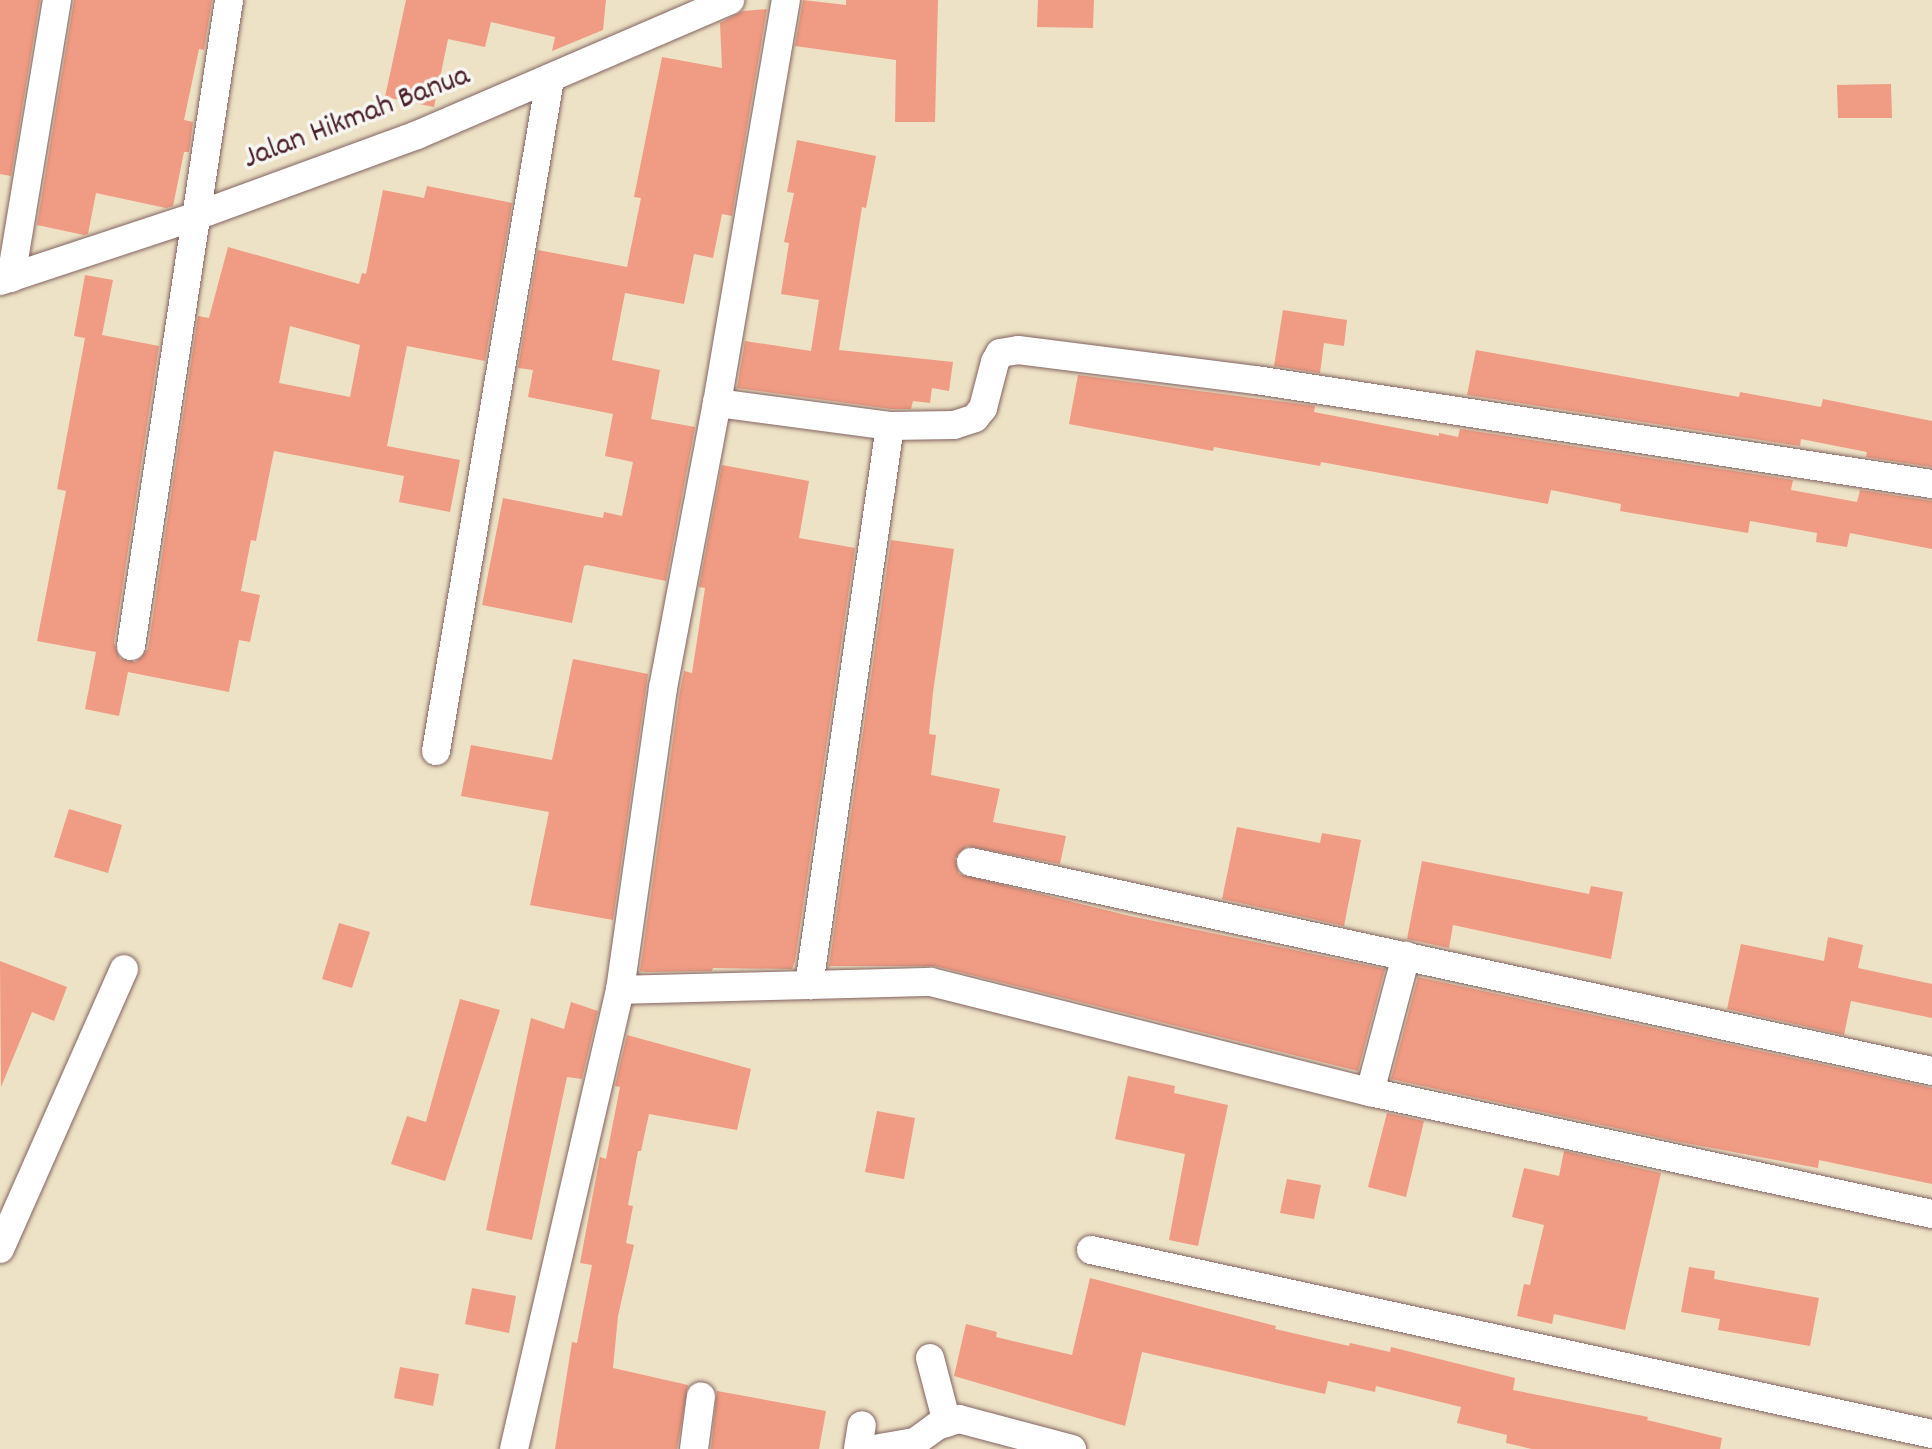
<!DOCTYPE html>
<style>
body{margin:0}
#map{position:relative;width:1932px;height:1449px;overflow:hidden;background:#ede2c5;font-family:Dekko,sans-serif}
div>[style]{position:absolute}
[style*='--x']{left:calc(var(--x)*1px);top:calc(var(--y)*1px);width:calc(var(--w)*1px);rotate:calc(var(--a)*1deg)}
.building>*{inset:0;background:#f09b83}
.roads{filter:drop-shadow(0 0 2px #836361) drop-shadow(0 0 2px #836361)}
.minor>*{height:28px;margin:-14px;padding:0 14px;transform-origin:14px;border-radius:14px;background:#fff}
span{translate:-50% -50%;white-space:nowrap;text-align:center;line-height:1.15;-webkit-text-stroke:7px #f6f6f2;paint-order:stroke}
.street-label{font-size:32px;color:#4a1f2b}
</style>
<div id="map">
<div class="building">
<div style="clip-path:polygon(0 0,40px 0,11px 176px,0 174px)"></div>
<div style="clip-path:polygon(74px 0,212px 0,204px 50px,199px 49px,184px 120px,193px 122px,189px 152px,184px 152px,173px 206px,166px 208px,96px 193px,88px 234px,84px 235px,37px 225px)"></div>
<div style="clip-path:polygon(406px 0,606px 0,603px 30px,552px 51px,555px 37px,491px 22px,485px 47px,448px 39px,434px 107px,385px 97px)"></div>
<div style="clip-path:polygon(803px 0,846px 5px,846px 0,938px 0,935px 122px,895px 122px,896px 60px,795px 46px)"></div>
<div style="clip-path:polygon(1038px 0,1094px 0,1093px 28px,1037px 27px)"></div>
<div style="clip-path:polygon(767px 9px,732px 216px,722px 214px,713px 258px,694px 254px,684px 304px,625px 293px,612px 360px,660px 370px,651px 419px,695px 427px,666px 581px,587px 565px,584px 566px,572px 623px,482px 605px,503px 498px,603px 518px,604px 512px,622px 516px,633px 462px,605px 456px,613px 414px,528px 397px,533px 370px,518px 368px,538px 250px,627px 267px,641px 198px,634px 197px,662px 57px,722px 68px,720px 23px,743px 11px)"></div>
<div style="clip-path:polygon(1891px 84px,1892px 118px,1838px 118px,1837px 85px)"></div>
<div style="clip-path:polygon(797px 140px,876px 156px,866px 208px,862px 207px,839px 350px,953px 362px,949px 391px,932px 388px,930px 403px,913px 401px,911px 409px,891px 409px,737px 388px,745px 341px,811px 351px,819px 300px,781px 294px,789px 243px,784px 242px,794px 193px,787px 192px)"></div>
<div style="clip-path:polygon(evenodd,427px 186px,512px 203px,485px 361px,407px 346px,387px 446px,460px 460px,450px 512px,399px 502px,404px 476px,274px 451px,256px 541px,251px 540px,241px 591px,260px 595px,250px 642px,239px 640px,229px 692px,128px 672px,119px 716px,85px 709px,96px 652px,37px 641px,66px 491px,57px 489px,85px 338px,74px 336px,85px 275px,113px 280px,102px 335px,159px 346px,114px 643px,120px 659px,136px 662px,148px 649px,198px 316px,209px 318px,228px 247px,359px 284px,362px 273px,366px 274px,383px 190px,424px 198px,427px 186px,290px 326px,360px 345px,350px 397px,279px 383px,290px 326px)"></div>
<div style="clip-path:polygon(1283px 310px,1347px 320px,1344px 346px,1324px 343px,1320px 373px,1274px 366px)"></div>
<div style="clip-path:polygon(1476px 350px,1739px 397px,1740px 392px,1821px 407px,1823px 399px,1932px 421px,1932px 467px,1866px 457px,1867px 452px,1801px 439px,1800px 446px,1467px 395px)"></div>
<div style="clip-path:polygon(1078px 375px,1315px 406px,1314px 412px,1439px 436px,1439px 433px,1458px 437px,1460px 429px,1793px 480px,1791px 490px,1857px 502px,1860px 490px,1932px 501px,1932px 549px,1850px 533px,1847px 547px,1816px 542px,1817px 533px,1750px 521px,1748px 533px,1620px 511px,1621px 504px,1551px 490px,1548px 504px,1321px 462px,1320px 466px,1214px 447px,1213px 451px,1069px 424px)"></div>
<div style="clip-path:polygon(722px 465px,809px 481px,799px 538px,855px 548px,795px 961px,792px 969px,713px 968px,712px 971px,645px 972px,640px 971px,680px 691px,684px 671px,692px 673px,705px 588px,699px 587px)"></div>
<div style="clip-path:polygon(891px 540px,954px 549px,933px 692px,929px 734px,936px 735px,931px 775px,1000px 789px,993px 822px,1066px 836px,1060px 864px,967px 846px,955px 858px,959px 874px,1130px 916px,1385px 969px,1358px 1071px,935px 966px,829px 966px)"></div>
<div style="clip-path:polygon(573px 659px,648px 674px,613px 920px,530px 905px,549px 812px,461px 796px,471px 745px,552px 760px)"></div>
<div style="clip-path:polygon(69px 809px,122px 825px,108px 873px,54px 857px)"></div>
<div style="clip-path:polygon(1237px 827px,1320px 843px,1322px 833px,1361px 840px,1344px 926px,1222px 899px)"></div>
<div style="clip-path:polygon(1422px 861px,1589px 894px,1591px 886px,1623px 892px,1611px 959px,1453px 925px,1449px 948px,1407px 939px)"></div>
<div style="clip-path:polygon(339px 923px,370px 932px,352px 988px,322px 979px)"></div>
<div style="clip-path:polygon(1828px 937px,1863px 945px,1858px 968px,1932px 984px,1932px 1018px,1851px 1001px,1844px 1035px,1727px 1009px,1741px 944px,1824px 961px)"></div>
<div style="clip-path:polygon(0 961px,67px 987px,54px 1021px,32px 1012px,1px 1087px)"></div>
<div style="clip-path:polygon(1418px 977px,1932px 1088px,1932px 1184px,1819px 1160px,1818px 1168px,1680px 1142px,1391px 1079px)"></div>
<div style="clip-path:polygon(460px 999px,500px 1010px,445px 1181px,391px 1164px,407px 1116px,426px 1122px)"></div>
<div style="clip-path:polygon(571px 1002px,598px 1011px,582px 1079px,567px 1077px,532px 1240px,486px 1230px,531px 1018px,564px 1029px)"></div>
<div style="clip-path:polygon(627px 1035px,751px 1069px,737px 1130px,649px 1114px,641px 1151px,638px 1151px,628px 1205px,633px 1206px,626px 1243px,634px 1245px,618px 1316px,613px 1368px,688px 1385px,677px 1449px,555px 1449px,572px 1342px,577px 1343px,592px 1265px,580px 1263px,600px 1157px,606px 1159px,620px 1087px,615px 1086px)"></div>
<div style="clip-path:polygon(1128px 1076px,1175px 1086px,1174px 1093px,1228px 1105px,1198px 1246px,1169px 1240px,1185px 1154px,1115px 1139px)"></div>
<div style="clip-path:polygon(877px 1111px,915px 1118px,904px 1179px,865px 1172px)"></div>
<div style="clip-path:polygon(1387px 1113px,1424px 1121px,1406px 1197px,1368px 1187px)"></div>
<div style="clip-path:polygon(1564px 1151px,1661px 1173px,1625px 1330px,1554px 1314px,1552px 1324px,1517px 1316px,1524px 1284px,1530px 1285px,1544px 1225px,1512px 1217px,1524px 1168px,1559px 1176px)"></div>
<div style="clip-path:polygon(1287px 1179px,1321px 1185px,1314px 1219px,1280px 1213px)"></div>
<div style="clip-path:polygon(1689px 1267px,1715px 1271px,1714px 1279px,1819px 1298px,1810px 1346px,1718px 1330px,1720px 1319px,1681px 1312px)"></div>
<div style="clip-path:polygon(1090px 1278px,1276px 1326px,1275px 1329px,1349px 1346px,1350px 1343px,1390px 1352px,1391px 1347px,1515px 1378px,1513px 1390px,1648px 1417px,1647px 1420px,1722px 1438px,1720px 1449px,1532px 1449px,1506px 1443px,1507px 1435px,1457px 1423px,1461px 1407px,1376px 1386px,1375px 1392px,1328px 1381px,1325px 1394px,1142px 1352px,1125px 1426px,954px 1376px,966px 1324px,997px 1332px,996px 1337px,1072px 1355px)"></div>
<div style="clip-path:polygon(472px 1288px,516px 1296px,509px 1333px,465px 1324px)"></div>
<div style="clip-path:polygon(400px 1367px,439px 1374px,433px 1406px,394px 1398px)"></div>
<div style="clip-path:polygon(717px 1391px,826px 1411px,819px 1449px,711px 1449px)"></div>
</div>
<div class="roads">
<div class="minor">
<div style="--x:11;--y:278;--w:282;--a:-80.6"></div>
<div style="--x:0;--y:281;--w:206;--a:-18.3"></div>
<div style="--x:196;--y:216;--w:235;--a:-20.1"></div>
<div style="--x:417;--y:135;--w:341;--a:-23.3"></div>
<div style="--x:717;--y:403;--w:175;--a:7.6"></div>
<div style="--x:890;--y:426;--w:565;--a:98.24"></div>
<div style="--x:890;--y:426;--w:64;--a:-0.9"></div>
<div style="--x:954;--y:425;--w:22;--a:-18"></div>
<div style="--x:975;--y:418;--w:13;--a:-51"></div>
<div style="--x:983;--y:408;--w:48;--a:-75.4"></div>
<div style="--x:995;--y:362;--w:10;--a:-61"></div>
<div style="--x:1000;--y:353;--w:18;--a:-9"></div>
<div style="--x:1018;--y:350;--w:240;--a:7.2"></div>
<div style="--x:1256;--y:380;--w:684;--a:8.75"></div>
<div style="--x:131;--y:646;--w:653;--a:-81.37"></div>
<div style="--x:436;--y:751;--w:682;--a:-80.37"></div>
<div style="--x:971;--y:862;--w:983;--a:12.27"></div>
<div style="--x:620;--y:990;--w:311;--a:-1.5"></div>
<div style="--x:931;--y:982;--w:453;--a:14.1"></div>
<div style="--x:1370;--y:1092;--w:575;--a:12.25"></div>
<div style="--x:1370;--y:1092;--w:141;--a:-75.2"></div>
<div style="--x:0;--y:1249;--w:306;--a:-66.1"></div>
<div style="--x:1091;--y:1250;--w:861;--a:12.34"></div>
<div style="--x:930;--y:1358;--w:67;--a:75.3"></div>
<div style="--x:514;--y:1449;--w:471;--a:-77"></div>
<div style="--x:620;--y:990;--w:305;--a:-81.9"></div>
<div style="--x:663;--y:688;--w:290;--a:-79.3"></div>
<div style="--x:717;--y:403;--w:409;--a:-80.3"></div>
<div style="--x:694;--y:1449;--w:53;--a:-82.5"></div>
<div style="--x:858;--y:1449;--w:24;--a:-81"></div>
<div style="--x:874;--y:1449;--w:42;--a:-9.7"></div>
<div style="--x:915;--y:1442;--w:27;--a:-36"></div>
<div style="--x:937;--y:1426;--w:23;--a:-18"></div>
<div style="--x:959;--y:1419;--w:117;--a:14.9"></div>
</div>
</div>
<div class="street-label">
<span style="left:357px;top:119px;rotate:-21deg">Jalan Hikmah Banua</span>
</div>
</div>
